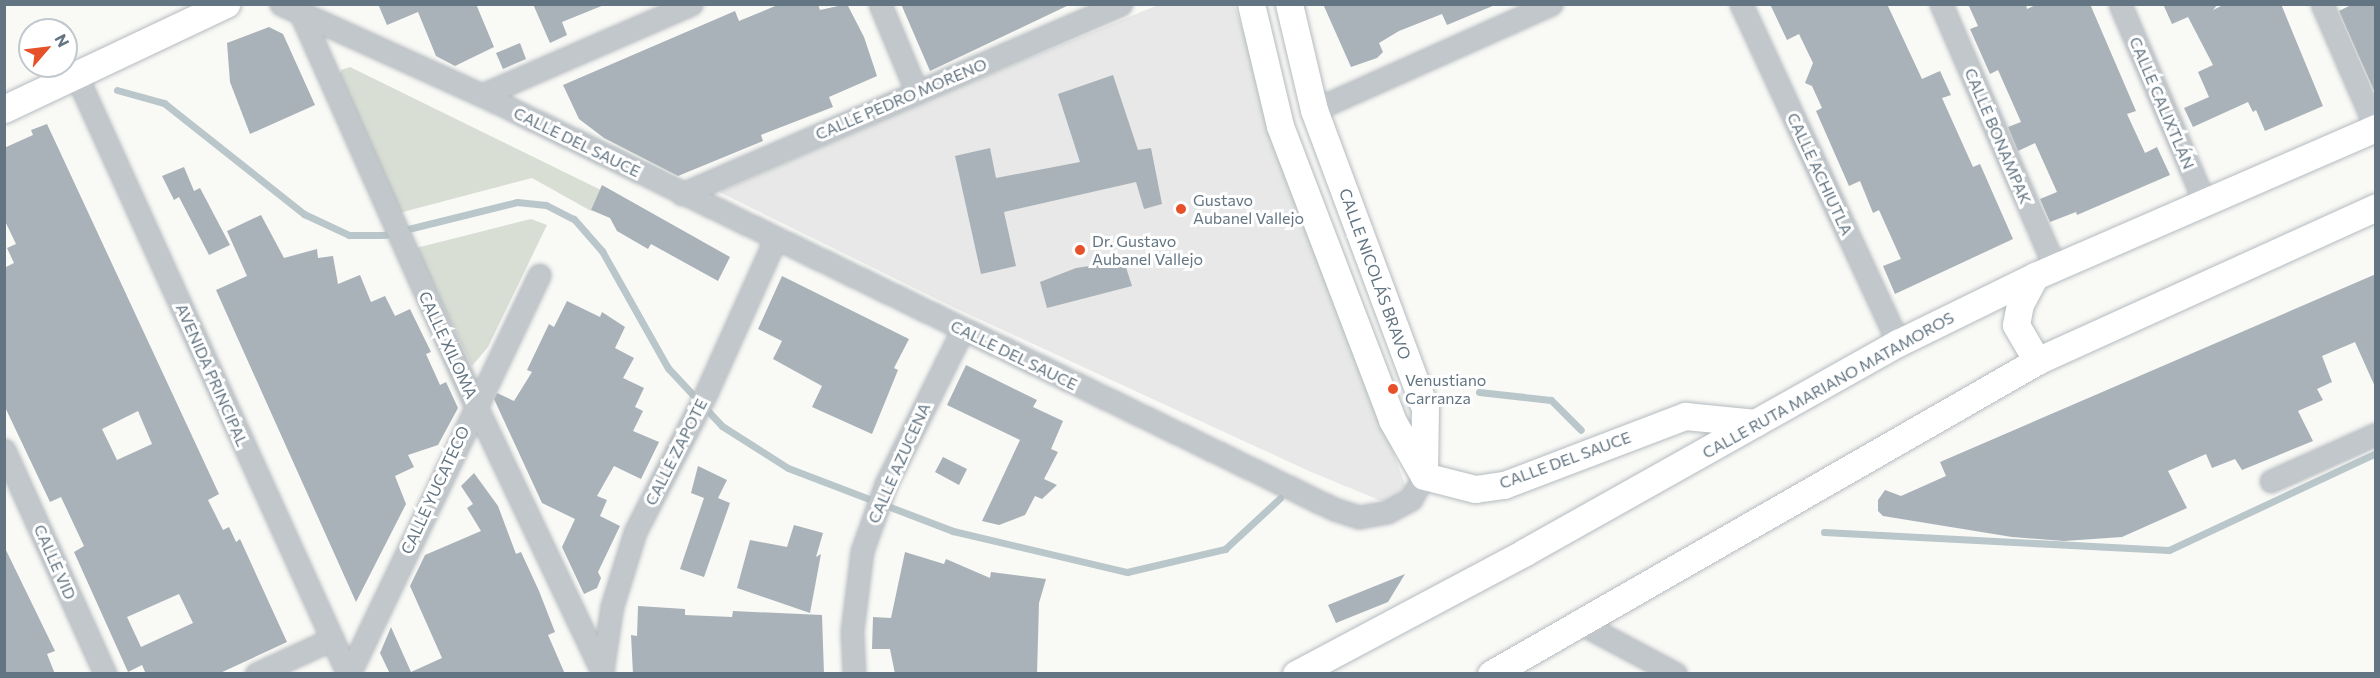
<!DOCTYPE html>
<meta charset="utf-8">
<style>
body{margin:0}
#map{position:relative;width:2380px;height:678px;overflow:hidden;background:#f9f9f6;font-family:Commissioner,sans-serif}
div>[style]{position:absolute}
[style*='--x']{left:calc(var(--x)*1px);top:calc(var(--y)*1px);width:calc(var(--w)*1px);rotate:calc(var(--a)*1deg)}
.built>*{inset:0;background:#e7e8e7}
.green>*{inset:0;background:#d9ded5}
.stream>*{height:7px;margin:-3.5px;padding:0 3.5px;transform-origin:3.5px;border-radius:3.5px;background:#b9c6ca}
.building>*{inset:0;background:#a9b2b8}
.roads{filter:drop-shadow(0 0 2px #b5bbbf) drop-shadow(0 0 2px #b5bbbf)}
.minor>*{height:21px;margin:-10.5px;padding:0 10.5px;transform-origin:10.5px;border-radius:10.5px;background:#c2c7cb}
.major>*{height:27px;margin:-13.5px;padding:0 13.5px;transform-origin:13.5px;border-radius:13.5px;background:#fff}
.dots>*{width:16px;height:16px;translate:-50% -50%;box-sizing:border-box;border:3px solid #fff;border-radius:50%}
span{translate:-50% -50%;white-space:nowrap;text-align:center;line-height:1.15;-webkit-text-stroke:6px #fff;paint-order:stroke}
.street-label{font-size:16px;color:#637582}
.poi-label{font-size:16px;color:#637582}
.left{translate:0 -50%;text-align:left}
.frame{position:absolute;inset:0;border:6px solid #637582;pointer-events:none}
.north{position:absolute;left:18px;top:18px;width:60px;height:60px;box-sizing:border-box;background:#fff;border:2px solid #c1c8cd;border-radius:50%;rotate:62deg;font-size:16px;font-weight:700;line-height:24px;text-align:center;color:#637582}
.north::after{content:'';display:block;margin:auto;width:21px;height:27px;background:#e65129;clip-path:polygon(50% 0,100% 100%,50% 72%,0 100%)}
</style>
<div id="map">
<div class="built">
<div style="clip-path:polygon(1158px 5px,1234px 5px,1412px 504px,1379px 500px,1309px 471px,955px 308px,719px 192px,937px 96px)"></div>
</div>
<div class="green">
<div style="clip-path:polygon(350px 67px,601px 190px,591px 211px,532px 178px,399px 213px,338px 80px,341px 70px)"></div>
<div style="clip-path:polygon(531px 219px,547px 225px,488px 347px,472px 366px,416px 248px)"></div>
</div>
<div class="stream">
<div style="--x:117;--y:90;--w:49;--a:15.5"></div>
<div style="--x:164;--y:103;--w:179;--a:38.4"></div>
<div style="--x:304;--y:214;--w:50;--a:25"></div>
<div style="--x:349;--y:235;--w:35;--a:0"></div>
<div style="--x:384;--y:235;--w:137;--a:-13.9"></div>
<div style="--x:517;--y:202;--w:29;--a:6"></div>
<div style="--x:546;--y:205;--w:31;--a:27"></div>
<div style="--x:574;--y:219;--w:43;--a:48.8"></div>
<div style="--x:602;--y:251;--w:134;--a:60.6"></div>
<div style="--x:668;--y:368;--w:79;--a:47"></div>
<div style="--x:722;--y:426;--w:78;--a:32.5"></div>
<div style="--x:788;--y:468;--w:177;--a:20.9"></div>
<div style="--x:953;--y:531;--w:179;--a:13.3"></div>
<div style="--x:1127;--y:572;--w:101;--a:-13.2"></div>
<div style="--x:1225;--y:549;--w:75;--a:-42.8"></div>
<div style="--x:1479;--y:392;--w:72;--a:6.3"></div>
<div style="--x:1551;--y:400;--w:42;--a:45"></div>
<div style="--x:1824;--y:532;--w:345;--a:3"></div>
<div style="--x:2169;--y:550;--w:229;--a:-25.1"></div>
</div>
<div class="building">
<div style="clip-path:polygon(378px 4px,476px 4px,494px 47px,455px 66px,436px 56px,418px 12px,387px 25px)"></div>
<div style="clip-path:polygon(533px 4px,604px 4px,604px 5px,562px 22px,567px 35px,550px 43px)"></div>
<div style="clip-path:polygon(780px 4px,818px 4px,820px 10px,847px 4px,864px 37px,877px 76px,829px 97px,833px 107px,761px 135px,763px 141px,678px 176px,604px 138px,579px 119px,563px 85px,735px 11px,739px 21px)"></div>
<div style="clip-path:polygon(901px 4px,1071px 4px,930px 71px)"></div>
<div style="clip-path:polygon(1323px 4px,1495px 4px,1495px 5px,1447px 25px,1442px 14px,1399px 31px,1379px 43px,1383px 52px,1377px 58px,1351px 67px)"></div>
<div style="clip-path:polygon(1770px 4px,1887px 4px,1922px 79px,1940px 71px,1951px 95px,1942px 98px,1973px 167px,1980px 164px,2013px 239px,1895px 294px,1883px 266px,1901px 259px,1879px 210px,1873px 213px,1860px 181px,1849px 186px,1816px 111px,1822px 108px,1812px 86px,1805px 83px,1813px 63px,1799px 34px,1787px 40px)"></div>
<div style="clip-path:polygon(1968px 4px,2026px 4px,2027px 9px,2038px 4px,2090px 4px,2136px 111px,2127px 114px,2145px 153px,2157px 147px,2170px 175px,2077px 215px,2076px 212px,2050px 222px,2040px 199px,2057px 192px,2035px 143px,2018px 151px,2008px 127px,2021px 122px,1998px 70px,1990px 74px,1970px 29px,1978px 26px)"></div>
<div style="clip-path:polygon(2163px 4px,2218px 4px,2213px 10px,2225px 4px,2281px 4px,2323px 106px,2265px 131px,2256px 110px,2253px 112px,2248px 102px,2193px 127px,2184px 108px,2209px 97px,2198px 72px,2213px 65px,2188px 17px,2172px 24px)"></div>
<div style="clip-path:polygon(2353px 4px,2376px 4px,2376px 95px,2339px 11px)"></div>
<div style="clip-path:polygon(269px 27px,283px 34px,315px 105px,250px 134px,230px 82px,227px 43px)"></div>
<div style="clip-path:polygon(520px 43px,526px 59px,503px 69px,496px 53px)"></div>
<div style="clip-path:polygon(1113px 75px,1138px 150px,1151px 148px,1162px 204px,1144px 209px,1136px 182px,1004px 212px,1016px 266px,981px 274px,955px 156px,990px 148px,996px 178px,1080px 162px,1058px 94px)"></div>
<div style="clip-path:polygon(evenodd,47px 124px,219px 494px,208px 500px,223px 530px,229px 527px,236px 542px,240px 539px,287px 642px,218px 674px,146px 674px,142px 665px,128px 672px,74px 552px,84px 546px,61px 497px,50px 502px,4px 405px,4px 268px,14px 263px,7px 248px,16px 244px,4px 219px,4px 148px,33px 135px,31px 130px,47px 124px,138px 411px,152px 444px,117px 460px,102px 429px,138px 411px,47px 124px,179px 594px,193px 623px,141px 647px,127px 617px,179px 594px)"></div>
<div style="clip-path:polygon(184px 167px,194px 191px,200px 188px,230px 245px,209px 255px,179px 197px,174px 200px,162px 176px)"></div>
<div style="clip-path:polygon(602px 185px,730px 257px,718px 281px,651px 244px,648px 249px,617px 231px,610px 218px,591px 210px)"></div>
<div style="clip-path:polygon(261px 215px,284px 258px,317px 249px,318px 258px,333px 256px,338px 284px,360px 275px,371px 302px,385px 296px,395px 316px,410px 309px,431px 352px,426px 354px,440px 385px,446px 382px,458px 408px,438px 445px,408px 455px,414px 467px,395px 476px,406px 504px,356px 602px,216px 290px,247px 276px,227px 231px)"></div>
<div style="clip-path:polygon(1124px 261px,1132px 286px,1047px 308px,1040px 282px,1076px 268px)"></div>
<div style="clip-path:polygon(2376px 274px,2376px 389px,2355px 342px,2322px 356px,2332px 382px,2317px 389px,2323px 400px,2298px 411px,2313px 441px,2242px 470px,2235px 459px,2212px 468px,2206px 454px,2168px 471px,2187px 508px,2122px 537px,2064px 541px,2012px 537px,1883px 516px,1878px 511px,1878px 500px,1885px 490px,1901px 496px,1946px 476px,1940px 462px)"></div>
<div style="clip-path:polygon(782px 276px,909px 339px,894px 368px,898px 370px,872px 434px,812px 407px,822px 386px,773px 359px,782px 341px,758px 329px)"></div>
<div style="clip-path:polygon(567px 301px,600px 317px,602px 312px,625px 327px,615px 348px,634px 358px,623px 378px,644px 388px,635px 407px,643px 411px,633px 431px,659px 442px,641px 479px,614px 466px,597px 496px,607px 500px,600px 516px,620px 526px,598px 572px,601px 578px,597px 588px,584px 594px,562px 547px,575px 519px,542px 503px,494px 399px,497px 393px,514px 401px,532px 372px,527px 370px,549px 324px,554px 327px)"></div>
<div style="clip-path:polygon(966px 365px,1037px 400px,1033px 407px,1063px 421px,1051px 449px,1058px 452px,1044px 479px,1057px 485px,1042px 499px,1035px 496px,1025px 515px,999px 525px,982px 521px,1020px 440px,947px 405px)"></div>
<div style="clip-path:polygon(943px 457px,967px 469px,959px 485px,935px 472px)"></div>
<div style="clip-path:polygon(698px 466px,727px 480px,718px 498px,730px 503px,704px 577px,680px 569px,704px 498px,691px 493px)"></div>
<div style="clip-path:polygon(474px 473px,498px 506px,516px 554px,521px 552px,539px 591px,555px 632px,548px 635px,565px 674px,390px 674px,380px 653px,391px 627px,411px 672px,442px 658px,410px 586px,425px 555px,481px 531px,467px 508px,473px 504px,461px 486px)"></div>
<div style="clip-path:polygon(794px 525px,823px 533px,816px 557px,821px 554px,810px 613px,737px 588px,750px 540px,787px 547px)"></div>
<div style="clip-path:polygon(4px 546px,55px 651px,47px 654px,55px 674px,4px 674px)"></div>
<div style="clip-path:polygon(905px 552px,944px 564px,946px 559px,990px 578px,991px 572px,1046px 579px,1039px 603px,1037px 674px,895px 674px,890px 649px,872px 649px,873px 617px,891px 618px)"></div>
<div style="clip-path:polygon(1405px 574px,1388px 602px,1336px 623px,1328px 605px)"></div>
<div style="clip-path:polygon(638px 606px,685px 609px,685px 615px,732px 617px,733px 611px,822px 615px,824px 674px,633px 674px,631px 635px,637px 636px)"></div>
</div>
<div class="roads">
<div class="minor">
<div style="--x:281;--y:4;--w:221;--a:24.4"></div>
<div style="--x:482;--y:95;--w:947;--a:25.92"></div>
<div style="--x:1334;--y:509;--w:26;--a:18"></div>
<div style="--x:1359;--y:517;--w:28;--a:-10"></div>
<div style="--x:1387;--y:512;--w:27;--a:-28"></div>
<div style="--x:1411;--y:499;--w:26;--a:-61"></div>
<div style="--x:880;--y:4;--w:96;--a:67.4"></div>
<div style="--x:1741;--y:4;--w:374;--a:65.1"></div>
<div style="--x:1941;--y:4;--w:288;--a:66.6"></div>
<div style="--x:2120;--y:4;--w:214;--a:66.9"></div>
<div style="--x:2322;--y:4;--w:135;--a:66.5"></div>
<div style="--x:301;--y:14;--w:427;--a:66"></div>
<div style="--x:475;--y:404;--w:299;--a:64.6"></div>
<div style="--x:77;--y:77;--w:656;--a:65.58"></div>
<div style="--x:482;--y:95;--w:228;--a:-23.5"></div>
<div style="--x:1314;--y:110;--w:260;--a:-24.1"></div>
<div style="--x:682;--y:194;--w:478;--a:-23.4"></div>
<div style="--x:4;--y:450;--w:246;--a:65.7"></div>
<div style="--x:2271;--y:481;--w:115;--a:-24.1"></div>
<div style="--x:1582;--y:624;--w:106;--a:28"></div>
<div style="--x:602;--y:671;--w:66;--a:-81.3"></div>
<div style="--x:612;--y:606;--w:77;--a:-72.7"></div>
<div style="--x:635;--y:532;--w:158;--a:-62.9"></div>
<div style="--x:707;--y:391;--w:166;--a:-65.8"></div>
<div style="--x:256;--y:674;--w:84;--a:-24.7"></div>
<div style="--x:349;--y:674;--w:442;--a:-64.5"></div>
<div style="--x:854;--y:674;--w:43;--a:-92.7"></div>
<div style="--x:852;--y:631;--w:81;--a:-82.9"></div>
<div style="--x:862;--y:551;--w:71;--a:-70.3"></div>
<div style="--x:886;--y:484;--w:171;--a:-63.6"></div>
</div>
<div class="major">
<div style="--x:1251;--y:4;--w:125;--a:76.6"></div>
<div style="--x:1280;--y:126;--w:315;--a:69.1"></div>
<div style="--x:1392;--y:420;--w:64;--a:60.3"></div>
<div style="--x:1289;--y:4;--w:109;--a:76.7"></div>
<div style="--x:1314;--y:110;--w:318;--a:69.6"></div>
<div style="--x:1425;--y:408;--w:66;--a:90.9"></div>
<div style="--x:4;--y:109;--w:246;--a:-25.3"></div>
<div style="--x:2035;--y:276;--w:32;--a:118"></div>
<div style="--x:2020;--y:304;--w:21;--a:101"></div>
<div style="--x:2016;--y:325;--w:42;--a:59.7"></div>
<div style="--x:1424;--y:476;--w:53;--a:14.3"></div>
<div style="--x:1475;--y:489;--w:29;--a:-8"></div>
<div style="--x:1504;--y:485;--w:194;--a:-20.9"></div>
<div style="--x:1685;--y:416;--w:71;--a:5.6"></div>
<div style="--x:1296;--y:674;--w:259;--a:-28"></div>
<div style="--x:1525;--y:552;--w:428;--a:-29.3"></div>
<div style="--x:1898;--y:343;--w:153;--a:-26.1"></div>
<div style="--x:2035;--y:276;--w:372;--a:-23.5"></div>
<div style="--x:1491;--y:674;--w:629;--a:-29.82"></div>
<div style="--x:2037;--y:361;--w:372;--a:-24.4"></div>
</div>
</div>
<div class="dots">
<div style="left:1181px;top:209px;background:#e65129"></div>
<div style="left:1080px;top:250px;background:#e65129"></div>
<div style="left:1393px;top:389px;background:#e65129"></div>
</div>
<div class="street-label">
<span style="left:901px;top:99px;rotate:-23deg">CALLE PEDRO MORENO</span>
<span style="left:2162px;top:103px;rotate:67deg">CALLE CALIXTLÁN</span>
<span style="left:1998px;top:136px;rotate:67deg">CALLE BONAMPAK</span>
<span style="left:577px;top:142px;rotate:26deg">CALLE DEL SAUCE</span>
<span style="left:1820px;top:174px;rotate:65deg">CALLE ACHIUTLA</span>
<span style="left:1375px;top:274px;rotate:70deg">CALLE NICOLÁS BRAVO</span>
<span style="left:448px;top:345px;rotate:65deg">CALLE XILOMA</span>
<span style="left:1014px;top:355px;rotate:26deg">CALLE DEL SAUCE</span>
<span style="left:212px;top:375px;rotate:66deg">AVENIDA PRINCIPAL</span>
<span style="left:1828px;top:385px;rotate:-29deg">CALLE RUTA MARIANO MATAMOROS</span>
<span style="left:676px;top:452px;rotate:-63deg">CALLE ZAPOTE</span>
<span style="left:1565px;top:460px;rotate:-20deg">CALLE DEL SAUCE</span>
<span style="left:899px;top:463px;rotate:-66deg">CALLE AZUCENA</span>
<span style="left:435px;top:490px;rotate:-65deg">CALLE YUCATECO</span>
<span style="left:55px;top:562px;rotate:66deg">CALLE VID</span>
</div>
<div class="poi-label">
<span class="left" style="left:1193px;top:209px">Gustavo<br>Aubanel Vallejo</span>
<span class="left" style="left:1092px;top:250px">Dr. Gustavo<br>Aubanel Vallejo</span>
<span class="left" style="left:1405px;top:389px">Venustiano<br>Carranza</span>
</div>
<div class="frame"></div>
<div class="north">N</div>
</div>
